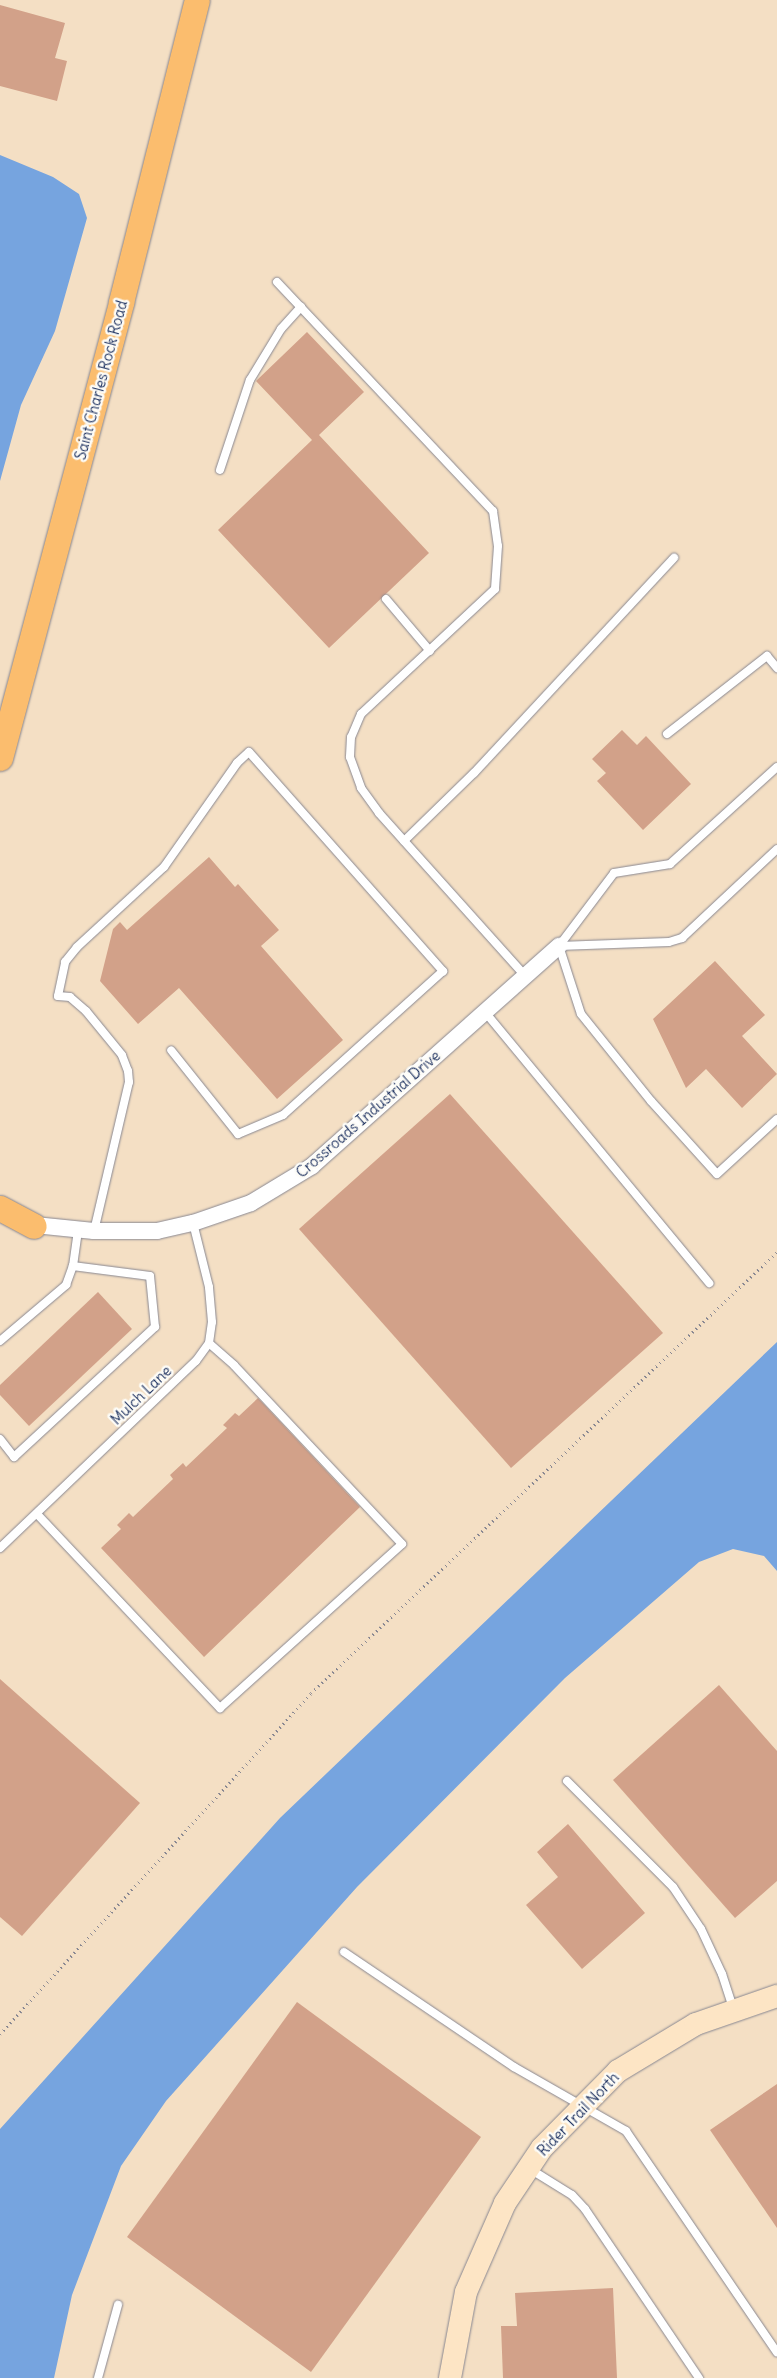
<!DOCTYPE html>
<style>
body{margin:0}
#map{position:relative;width:777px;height:2378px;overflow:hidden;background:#f4dfc4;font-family:Delius,sans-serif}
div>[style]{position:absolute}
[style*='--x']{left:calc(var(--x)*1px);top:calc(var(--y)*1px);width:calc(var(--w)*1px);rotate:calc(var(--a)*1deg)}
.water>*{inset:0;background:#76a4df}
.building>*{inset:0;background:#d2a189}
.path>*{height:3px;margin-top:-1.5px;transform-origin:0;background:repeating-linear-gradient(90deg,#888791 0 1px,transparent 0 5px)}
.roads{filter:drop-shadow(0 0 1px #888791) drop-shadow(0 0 1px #888791)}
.lane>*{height:8px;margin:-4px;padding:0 4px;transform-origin:4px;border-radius:4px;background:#fff}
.street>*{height:16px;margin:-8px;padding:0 8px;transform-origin:8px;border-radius:8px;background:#fff}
.secondary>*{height:22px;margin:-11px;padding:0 11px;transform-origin:11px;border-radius:11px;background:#fde5c5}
.primary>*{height:25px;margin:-12.5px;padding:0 12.5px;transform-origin:12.5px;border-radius:12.5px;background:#fbbd6e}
span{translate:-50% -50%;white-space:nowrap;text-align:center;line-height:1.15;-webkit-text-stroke:5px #fdfcf7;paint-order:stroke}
.street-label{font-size:15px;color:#1b2f5e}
</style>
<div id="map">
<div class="water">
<div style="clip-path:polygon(0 155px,53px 177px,79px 194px,87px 218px,55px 331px,21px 405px,0 481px)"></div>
<div style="clip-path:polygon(777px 1342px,777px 1571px,764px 1556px,733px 1549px,699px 1562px,565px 1678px,357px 1887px,166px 2101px,121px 2166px,72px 2295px,54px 2378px,0 2378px,0 2129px,280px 1818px)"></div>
</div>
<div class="building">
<div style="clip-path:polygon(0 5px,65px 23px,55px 58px,67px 61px,57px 101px,0 86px)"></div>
<div style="clip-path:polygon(307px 332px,364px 392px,319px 435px,429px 553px,329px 648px,218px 530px,312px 440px,256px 381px)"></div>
<div style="clip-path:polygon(622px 730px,637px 745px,646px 736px,691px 784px,643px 830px,597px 781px,606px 773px,592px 759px)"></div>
<div style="clip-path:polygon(209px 857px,235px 887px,238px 884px,279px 930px,261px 946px,343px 1040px,277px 1099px,179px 988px,138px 1024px,100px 981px,113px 929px,120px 922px,127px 930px)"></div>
<div style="clip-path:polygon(715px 961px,765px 1015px,742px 1036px,777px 1074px,742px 1108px,706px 1069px,686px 1088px,653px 1019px)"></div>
<div style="clip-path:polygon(450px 1094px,663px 1333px,511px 1468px,299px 1229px)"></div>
<div style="clip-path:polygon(98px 1292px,132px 1329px,29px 1426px,0 1395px,0 1385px)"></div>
<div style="clip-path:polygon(258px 1398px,360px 1507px,204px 1657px,101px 1548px,121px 1529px,117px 1525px,129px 1513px,133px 1517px,173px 1479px,170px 1475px,183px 1463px,186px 1467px,227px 1428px,223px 1425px,235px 1413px,239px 1416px)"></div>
<div style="clip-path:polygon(0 1679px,140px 1803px,22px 1936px,0 1917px)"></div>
<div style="clip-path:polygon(719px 1685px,777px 1751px,777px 1881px,735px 1918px,613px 1780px)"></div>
<div style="clip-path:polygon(568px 1824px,645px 1913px,582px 1969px,526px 1905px,558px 1877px,537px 1852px)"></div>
<div style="clip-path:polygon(297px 2002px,481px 2137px,311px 2372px,127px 2237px)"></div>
<div style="clip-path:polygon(777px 2084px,777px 2228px,710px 2130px)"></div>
<div style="clip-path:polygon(613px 2288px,617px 2378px,503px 2378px,501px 2326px,517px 2326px,515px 2293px)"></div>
</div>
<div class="path">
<div style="--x:0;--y:2034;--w:462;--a:-47.6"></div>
<div style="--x:311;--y:1693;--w:642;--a:-43.42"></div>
</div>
<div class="roads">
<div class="lane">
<div style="--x:277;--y:282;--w:315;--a:46.7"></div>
<div style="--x:493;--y:511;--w:35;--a:82"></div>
<div style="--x:498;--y:546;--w:43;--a:94"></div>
<div style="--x:495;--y:589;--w:183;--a:137"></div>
<div style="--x:361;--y:714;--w:25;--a:113"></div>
<div style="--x:351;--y:737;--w:20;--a:93"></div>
<div style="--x:350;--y:757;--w:33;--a:70"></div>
<div style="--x:361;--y:788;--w:31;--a:54"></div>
<div style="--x:379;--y:813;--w:219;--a:48.1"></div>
<div style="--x:220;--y:470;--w:95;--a:-71.6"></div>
<div style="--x:250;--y:380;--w:60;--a:-58.7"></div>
<div style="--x:281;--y:329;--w:30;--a:-48"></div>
<div style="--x:386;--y:599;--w:68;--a:49.8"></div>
<div style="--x:667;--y:734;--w:127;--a:-38"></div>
<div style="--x:767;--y:656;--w:16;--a:50"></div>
<div style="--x:404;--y:841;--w:98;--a:-44.2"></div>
<div style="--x:474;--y:773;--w:294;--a:-47.1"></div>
<div style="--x:559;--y:946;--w:71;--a:72.1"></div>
<div style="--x:581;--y:1014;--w:112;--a:51.2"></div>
<div style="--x:651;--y:1101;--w:98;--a:47.9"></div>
<div style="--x:717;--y:1174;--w:81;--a:-42.5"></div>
<div style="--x:559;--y:946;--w:91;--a:-53"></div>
<div style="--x:614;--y:873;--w:57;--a:-9.1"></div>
<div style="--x:670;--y:864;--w:144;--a:-42.2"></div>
<div style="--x:559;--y:946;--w:110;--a:-2.1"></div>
<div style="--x:669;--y:942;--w:14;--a:-17"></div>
<div style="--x:682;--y:938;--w:130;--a:-43.1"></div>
<div style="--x:485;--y:1012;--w:352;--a:50.4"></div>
<div style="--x:94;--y:1231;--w:153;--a:-76.8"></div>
<div style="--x:129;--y:1082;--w:11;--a:-95"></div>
<div style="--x:128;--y:1071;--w:17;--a:-111"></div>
<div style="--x:122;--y:1055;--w:57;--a:-129.3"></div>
<div style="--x:86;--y:1011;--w:21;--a:-139"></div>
<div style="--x:70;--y:997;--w:12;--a:-175"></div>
<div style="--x:58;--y:996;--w:35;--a:-78"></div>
<div style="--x:65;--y:962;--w:19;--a:-51"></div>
<div style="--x:77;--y:947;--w:118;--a:-42.6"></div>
<div style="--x:164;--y:867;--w:127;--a:-54.9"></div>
<div style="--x:237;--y:763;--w:16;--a:-43"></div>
<div style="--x:249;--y:752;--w:293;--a:48.5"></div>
<div style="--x:443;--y:971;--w:215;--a:138"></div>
<div style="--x:283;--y:1115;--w:49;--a:157.1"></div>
<div style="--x:238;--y:1134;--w:107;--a:-128.6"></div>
<div style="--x:0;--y:1341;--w:87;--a:-40.3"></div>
<div style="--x:66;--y:1285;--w:20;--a:-70"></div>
<div style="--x:73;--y:1266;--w:36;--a:-82"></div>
<div style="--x:0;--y:1439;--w:23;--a:52"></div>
<div style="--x:14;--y:1457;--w:192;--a:-42.7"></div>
<div style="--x:155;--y:1327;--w:51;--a:-95.6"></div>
<div style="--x:150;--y:1276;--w:78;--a:-172.6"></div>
<div style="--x:37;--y:1514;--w:267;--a:46.7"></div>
<div style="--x:220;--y:1708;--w:245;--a:-42"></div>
<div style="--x:402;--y:1544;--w:245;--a:-133.2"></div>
<div style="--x:234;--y:1365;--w:33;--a:-139"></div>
<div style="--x:0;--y:1548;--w:271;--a:-43.7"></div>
<div style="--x:196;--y:1361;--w:22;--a:-54"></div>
<div style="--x:209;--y:1343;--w:21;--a:-82"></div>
<div style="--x:212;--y:1322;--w:35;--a:-95"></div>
<div style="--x:209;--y:1287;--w:66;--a:-104"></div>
<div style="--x:567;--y:1781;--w:150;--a:45"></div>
<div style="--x:673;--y:1887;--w:50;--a:56.3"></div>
<div style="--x:701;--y:1929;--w:50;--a:65"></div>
<div style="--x:722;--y:1974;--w:36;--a:72"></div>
<div style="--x:344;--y:1952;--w:205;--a:34.1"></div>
<div style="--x:514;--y:2067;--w:129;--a:29.7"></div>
<div style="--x:626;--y:2131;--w:268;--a:55.7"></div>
<div style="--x:530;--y:2169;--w:49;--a:31.8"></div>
<div style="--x:572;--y:2195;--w:19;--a:47"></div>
<div style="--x:585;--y:2209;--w:204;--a:56"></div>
<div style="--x:98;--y:2378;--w:76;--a:-74.7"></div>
</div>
<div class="street">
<div style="--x:25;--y:1224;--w:69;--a:5.8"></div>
<div style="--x:94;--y:1231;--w:63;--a:0"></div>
<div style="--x:157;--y:1231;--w:37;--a:-13"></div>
<div style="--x:193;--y:1223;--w:61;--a:-19"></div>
<div style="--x:251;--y:1203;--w:71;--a:-31.2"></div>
<div style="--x:312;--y:1166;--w:331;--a:-41.7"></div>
</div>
<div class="secondary">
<div style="--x:450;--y:2378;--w:87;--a:-79.5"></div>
<div style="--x:466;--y:2292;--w:97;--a:-66.3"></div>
<div style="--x:505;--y:2203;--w:66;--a:-56.1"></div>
<div style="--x:542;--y:2148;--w:108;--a:-45.4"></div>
<div style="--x:618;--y:2071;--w:91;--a:-31.1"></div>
<div style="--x:696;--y:2024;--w:86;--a:-19.1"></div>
</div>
<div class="primary">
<div style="--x:0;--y:758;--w:472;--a:-75.1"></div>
<div style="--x:121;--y:302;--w:311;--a:-75.9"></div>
<div style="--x:0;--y:1208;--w:38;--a:28"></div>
</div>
</div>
<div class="street-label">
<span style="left:101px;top:380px;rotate:-75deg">Saint Charles Rock Road</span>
<span style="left:368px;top:1114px;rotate:-41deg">Crossroads Industrial Drive</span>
<span style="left:141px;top:1395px;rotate:-44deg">Mulch Lane</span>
<span style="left:578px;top:2114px;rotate:-46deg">Rider Trail North</span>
</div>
</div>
